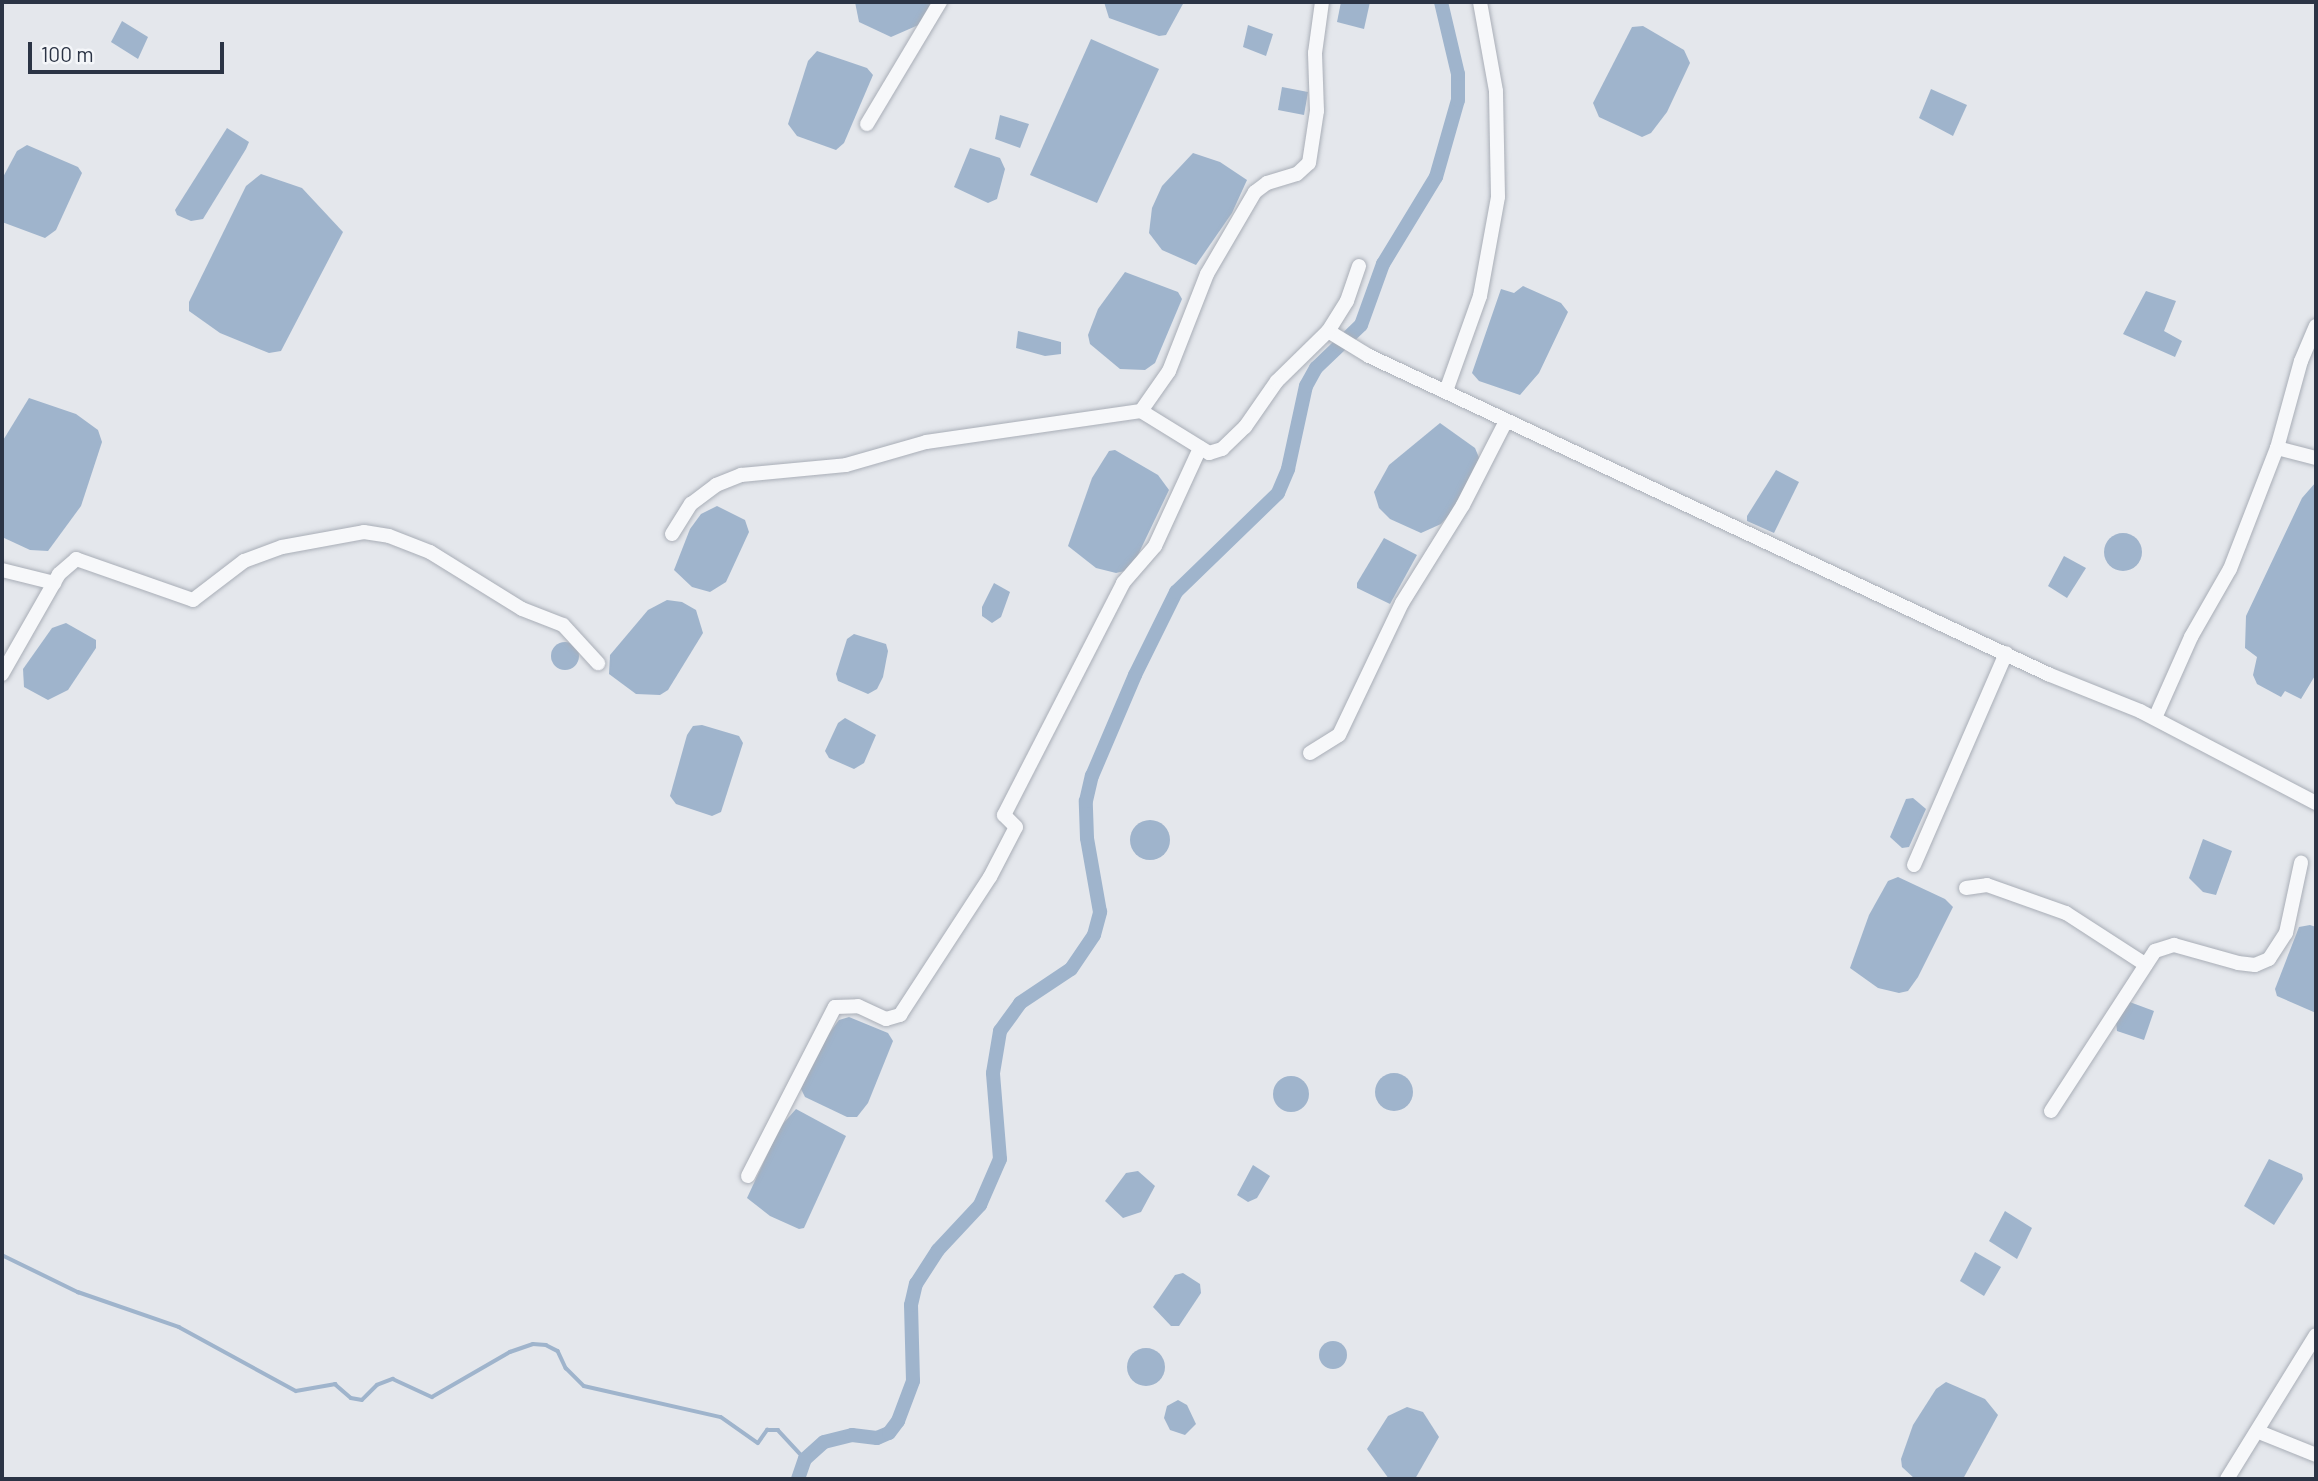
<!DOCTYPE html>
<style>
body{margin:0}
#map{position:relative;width:2318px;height:1481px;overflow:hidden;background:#e4e7ec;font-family:Barlow,sans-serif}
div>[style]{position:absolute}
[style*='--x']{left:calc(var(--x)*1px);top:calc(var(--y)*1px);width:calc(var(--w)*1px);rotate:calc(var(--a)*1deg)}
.water>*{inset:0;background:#9fb4cc}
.round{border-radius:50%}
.stream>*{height:3.5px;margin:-1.75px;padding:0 1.75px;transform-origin:1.75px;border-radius:1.75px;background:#9fb4cc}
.canal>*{height:14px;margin:-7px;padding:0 7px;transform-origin:7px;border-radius:7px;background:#9fb4cc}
.roads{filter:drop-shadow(0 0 2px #a9aeb7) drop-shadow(0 0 2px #a9aeb7)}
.minor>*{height:14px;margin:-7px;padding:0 7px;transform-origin:7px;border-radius:7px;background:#f7f8fa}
span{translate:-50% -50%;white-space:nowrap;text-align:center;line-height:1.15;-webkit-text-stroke:5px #f4f6f9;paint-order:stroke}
.frame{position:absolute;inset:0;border:4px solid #2b3445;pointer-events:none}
.scale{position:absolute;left:28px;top:42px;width:196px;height:32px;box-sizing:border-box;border:4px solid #2b3445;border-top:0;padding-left:9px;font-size:21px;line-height:24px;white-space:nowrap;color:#2b3445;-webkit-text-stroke:5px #f4f6f9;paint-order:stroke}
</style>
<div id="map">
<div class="water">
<div style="clip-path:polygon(855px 2px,931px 2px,923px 23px,891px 37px,859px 22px)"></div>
<div style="clip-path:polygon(1104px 2px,1184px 2px,1166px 35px,1159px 36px,1109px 18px)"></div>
<div style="clip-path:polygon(1341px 2px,1370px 2px,1364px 29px,1337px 22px)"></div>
<div style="clip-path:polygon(122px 21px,148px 37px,138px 59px,111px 42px)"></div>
<div style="clip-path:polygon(1248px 25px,1273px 34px,1266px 56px,1243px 47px)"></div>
<div style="clip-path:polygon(1643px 26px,1684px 50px,1690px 63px,1667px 112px,1651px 133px,1642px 137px,1599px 117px,1593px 103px,1632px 27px)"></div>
<div style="clip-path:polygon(1091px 39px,1159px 69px,1097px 203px,1030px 175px)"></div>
<div style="clip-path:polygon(817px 51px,867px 68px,873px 75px,844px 143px,836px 150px,797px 136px,788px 124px,808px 61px)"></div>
<div style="clip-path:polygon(1282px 87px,1308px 92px,1304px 115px,1278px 110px)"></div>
<div style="clip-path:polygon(1931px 89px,1967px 105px,1953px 136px,1919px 118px)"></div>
<div style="clip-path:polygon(1000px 115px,1029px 124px,1020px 148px,995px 139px)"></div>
<div style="clip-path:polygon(227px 128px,249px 142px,246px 149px,203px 219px,191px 221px,177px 215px,175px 210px)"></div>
<div style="clip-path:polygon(27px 145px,78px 167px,82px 173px,56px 230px,45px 238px,2px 222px,2px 179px,17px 151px)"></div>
<div style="clip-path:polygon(970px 148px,1000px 158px,1005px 169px,997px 199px,988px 203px,954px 187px)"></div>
<div style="clip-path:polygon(1193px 153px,1220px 162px,1247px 180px,1232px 213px,1196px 265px,1162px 250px,1149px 233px,1152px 208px,1162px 186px)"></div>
<div style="clip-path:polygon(261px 174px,302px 188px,343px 232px,281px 351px,269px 353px,220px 333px,189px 311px,189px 302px,246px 186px)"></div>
<div style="clip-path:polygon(1125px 272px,1178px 292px,1182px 299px,1155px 363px,1145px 370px,1120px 369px,1090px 344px,1088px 335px,1098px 309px)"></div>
<div style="clip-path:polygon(1523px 286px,1561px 303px,1568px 312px,1539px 373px,1520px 395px,1479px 381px,1472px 373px,1501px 289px,1514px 293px)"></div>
<div style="clip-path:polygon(2146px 291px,2176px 301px,2164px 331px,2182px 341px,2175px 357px,2123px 334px)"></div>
<div style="clip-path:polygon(1018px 331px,1061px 342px,1061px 354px,1045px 356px,1016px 348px)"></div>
<div style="clip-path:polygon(29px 398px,76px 414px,98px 430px,102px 442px,81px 506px,48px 551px,30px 550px,2px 537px,2px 442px)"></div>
<div style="clip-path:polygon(1440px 423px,1475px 448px,1480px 460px,1458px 505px,1441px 524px,1421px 533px,1390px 519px,1379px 508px,1374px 492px,1389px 465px)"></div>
<div style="clip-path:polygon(1115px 450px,1158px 475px,1169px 490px,1136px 559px,1125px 571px,1116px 573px,1096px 568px,1068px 546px,1092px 478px,1109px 451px)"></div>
<div style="clip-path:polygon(1776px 470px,1799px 482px,1774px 533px,1747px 521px,1747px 516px)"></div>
<div style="clip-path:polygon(2316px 482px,2316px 674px,2301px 699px,2285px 691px,2281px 697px,2257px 684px,2253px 675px,2257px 657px,2245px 648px,2246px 616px,2302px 498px)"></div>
<div style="clip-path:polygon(717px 506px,745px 520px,749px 532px,726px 582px,710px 592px,692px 587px,674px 570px,690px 529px,701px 514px)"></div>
<div class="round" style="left:2104px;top:533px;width:38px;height:38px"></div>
<div style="clip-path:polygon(1384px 538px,1417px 555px,1390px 604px,1357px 588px,1357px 583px)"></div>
<div style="clip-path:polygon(2064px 556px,2086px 568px,2067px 598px,2048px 586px)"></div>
<div style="clip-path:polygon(994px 583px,1010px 592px,1001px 617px,992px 623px,982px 616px,982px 607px)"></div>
<div style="clip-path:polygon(667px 600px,682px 602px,696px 610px,703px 633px,668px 690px,660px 695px,636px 694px,609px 674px,610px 655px,648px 610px)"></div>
<div style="clip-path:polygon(66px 623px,96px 640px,96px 648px,68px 690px,48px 700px,24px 687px,23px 669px,52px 628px)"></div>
<div style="clip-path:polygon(854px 634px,886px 644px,888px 651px,883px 677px,877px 689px,868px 694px,838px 681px,836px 674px,847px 639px)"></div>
<div class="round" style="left:551px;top:642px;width:28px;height:28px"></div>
<div style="clip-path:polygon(845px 718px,876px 735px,864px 763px,854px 769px,829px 758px,825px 751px,838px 723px)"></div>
<div style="clip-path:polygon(702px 725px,739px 736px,743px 743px,721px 812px,712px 816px,676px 804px,670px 796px,687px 735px,693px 726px)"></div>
<div style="clip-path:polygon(1913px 798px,1926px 809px,1909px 847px,1902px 848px,1890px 837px,1906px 799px)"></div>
<div class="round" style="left:1130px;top:820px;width:40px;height:40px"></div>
<div style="clip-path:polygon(2203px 839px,2232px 851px,2216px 895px,2203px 892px,2189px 878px)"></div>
<div style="clip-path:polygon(1898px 877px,1945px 899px,1953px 907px,1918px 977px,1908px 991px,1899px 993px,1878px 988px,1850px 968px,1869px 915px,1888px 881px)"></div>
<div style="clip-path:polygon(2310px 925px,2316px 927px,2316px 1013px,2277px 996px,2275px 989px,2299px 927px)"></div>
<div style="clip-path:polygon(2127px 1001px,2154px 1011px,2144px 1040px,2117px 1031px,2116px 1022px)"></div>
<div style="clip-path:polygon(849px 1017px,888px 1033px,893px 1041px,868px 1103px,857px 1117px,847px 1117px,805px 1097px,801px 1089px,819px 1047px,839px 1020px)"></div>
<div class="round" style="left:1375px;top:1073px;width:38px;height:38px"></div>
<div class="round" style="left:1273px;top:1076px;width:36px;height:36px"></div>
<div style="clip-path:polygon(796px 1109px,846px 1136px,804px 1228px,799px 1229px,770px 1216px,747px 1198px,780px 1127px)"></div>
<div style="clip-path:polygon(2269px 1159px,2302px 1174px,2303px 1179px,2274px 1225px,2244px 1206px)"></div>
<div style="clip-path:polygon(1253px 1165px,1270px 1176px,1257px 1198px,1248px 1202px,1237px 1195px)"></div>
<div style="clip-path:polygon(1138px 1171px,1155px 1186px,1141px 1212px,1123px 1218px,1105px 1201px,1126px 1173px)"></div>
<div style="clip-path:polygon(2005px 1211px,2032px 1228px,2017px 1259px,1989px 1241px)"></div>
<div style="clip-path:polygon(1975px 1252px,2001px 1267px,1984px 1296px,1960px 1281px)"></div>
<div style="clip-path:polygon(1183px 1273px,1200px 1284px,1201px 1293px,1179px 1326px,1171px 1326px,1153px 1307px,1175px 1275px)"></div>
<div class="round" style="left:1319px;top:1341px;width:28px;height:28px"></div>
<div class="round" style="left:1127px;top:1348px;width:38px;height:38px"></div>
<div style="clip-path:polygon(1946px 1382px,1985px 1399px,1998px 1415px,1963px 1479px,1915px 1479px,1902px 1467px,1901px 1459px,1913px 1425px,1936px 1389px)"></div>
<div style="clip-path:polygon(1178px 1400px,1187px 1405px,1196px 1424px,1185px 1435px,1170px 1430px,1164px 1418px,1167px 1406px)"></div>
<div style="clip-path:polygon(1407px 1407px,1423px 1412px,1439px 1437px,1415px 1479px,1389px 1479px,1367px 1449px,1388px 1416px)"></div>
</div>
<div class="stream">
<div style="--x:2;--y:1255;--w:85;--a:26"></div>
<div style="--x:78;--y:1292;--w:107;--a:19.1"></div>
<div style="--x:179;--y:1327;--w:133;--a:28.7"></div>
<div style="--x:296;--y:1391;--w:40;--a:-10"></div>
<div style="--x:335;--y:1384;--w:21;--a:41"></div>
<div style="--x:351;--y:1398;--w:11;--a:10"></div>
<div style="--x:362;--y:1400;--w:21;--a:-45"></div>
<div style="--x:377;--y:1385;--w:17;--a:-21"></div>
<div style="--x:393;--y:1379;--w:43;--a:24.8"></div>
<div style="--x:432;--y:1397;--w:90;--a:-30"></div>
<div style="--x:510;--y:1352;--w:24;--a:-19"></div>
<div style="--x:533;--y:1344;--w:13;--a:4"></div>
<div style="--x:546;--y:1345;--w:13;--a:27"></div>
<div style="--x:558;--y:1351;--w:19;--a:65"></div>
<div style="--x:566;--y:1368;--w:25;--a:45"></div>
<div style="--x:584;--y:1386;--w:140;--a:12.8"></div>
<div style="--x:721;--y:1417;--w:45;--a:35.1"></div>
<div style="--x:758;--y:1443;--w:16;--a:-55"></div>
<div style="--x:767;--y:1430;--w:11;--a:0"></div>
<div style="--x:778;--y:1430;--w:40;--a:47"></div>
</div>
<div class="canal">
<div style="--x:798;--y:1479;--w:21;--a:-71"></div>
<div style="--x:805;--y:1459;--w:25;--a:-42"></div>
<div style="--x:824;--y:1442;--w:29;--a:-14"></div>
<div style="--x:852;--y:1435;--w:25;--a:7"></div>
<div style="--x:877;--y:1438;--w:13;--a:-23"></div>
<div style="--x:889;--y:1433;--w:15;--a:-53"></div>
<div style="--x:898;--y:1421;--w:43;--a:-69.4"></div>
<div style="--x:913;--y:1381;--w:76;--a:-91.5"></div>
<div style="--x:911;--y:1305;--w:22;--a:-77"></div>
<div style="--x:916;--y:1284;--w:40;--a:-57.1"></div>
<div style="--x:938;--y:1250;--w:62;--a:-47"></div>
<div style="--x:980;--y:1205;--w:50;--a:-66.5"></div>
<div style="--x:1000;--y:1159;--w:86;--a:-94.7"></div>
<div style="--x:993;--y:1073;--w:43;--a:-80.5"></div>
<div style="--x:1000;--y:1031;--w:34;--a:-54"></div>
<div style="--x:1020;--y:1003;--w:61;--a:-33.7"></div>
<div style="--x:1071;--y:969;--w:41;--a:-55.9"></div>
<div style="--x:1094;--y:935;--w:24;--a:-75"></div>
<div style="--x:1100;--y:912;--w:75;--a:-100"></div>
<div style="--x:1087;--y:838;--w:37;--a:-92"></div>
<div style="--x:1086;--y:801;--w:26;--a:-77"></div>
<div style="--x:1092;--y:776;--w:110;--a:-66.9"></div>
<div style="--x:1135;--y:675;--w:93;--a:-63.7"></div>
<div style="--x:1176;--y:592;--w:142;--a:-44.1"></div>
<div style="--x:1278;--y:493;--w:26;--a:-67"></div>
<div style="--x:1288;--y:469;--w:85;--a:-77.8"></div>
<div style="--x:1306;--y:386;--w:21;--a:-61"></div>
<div style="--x:1316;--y:368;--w:62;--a:-43.7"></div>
<div style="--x:1361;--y:325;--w:65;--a:-70.2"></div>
<div style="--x:1383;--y:264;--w:102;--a:-58.7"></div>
<div style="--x:1436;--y:177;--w:80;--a:-74.1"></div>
<div style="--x:1458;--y:100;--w:26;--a:-90"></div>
<div style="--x:1458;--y:74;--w:74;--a:-103.3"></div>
</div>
<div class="roads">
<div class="minor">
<div style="--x:867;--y:124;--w:142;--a:-59.1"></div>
<div style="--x:1359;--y:266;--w:37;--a:109"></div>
<div style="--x:1347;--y:301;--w:36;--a:122"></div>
<div style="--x:1328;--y:331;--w:48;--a:31.4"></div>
<div style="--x:1369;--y:356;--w:750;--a:25.1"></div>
<div style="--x:2048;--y:674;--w:99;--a:21.9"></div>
<div style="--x:2140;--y:711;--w:199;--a:27.6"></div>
<div style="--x:1446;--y:391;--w:101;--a:-70.3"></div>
<div style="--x:1480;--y:296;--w:101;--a:-79.7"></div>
<div style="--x:1498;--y:197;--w:106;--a:-91.1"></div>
<div style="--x:1496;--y:91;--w:90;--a:-100.2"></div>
<div style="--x:1141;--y:411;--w:80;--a:31.7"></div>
<div style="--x:1209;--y:453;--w:14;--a:-17"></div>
<div style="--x:1222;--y:449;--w:32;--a:-44"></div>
<div style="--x:1245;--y:427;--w:56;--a:-55.2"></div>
<div style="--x:1277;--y:381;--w:71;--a:-44.4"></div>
<div style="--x:2277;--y:448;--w:40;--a:14.4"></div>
<div style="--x:672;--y:534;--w:36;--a:-58"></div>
<div style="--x:691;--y:504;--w:31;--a:-37"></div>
<div style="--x:716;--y:485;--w:27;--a:-22"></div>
<div style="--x:741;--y:475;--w:105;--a:-5.4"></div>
<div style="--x:846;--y:465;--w:83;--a:-16"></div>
<div style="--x:926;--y:442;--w:217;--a:-8.2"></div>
<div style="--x:1141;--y:411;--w:49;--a:-55"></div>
<div style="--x:1169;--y:371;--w:104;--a:-68.6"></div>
<div style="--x:1207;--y:274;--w:95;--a:-59.7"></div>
<div style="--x:1255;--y:192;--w:15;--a:-37"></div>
<div style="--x:1267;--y:183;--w:31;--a:-17"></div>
<div style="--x:1297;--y:174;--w:16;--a:-43"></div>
<div style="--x:1309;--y:163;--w:53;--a:-81.3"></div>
<div style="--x:1317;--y:111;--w:58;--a:-92"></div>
<div style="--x:1315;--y:53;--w:51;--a:-82.2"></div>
<div style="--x:2;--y:570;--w:54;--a:14"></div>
<div style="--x:2;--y:674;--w:115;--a:-60.3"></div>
<div style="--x:59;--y:574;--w:23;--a:-41"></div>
<div style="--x:76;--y:559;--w:124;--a:19.3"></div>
<div style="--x:193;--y:600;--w:64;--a:-37.4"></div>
<div style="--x:244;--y:561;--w:40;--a:-20.2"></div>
<div style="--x:282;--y:547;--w:83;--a:-10.4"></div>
<div style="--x:364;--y:532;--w:25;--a:9"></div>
<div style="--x:389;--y:536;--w:44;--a:21.3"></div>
<div style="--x:430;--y:552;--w:108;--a:31.8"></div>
<div style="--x:522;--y:609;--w:44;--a:21.3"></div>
<div style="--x:563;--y:625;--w:52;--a:47.4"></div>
<div style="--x:2155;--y:718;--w:89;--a:-66"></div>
<div style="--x:2191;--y:637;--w:78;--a:-60.2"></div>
<div style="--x:2230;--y:569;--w:130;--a:-68.8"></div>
<div style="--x:2277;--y:448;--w:90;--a:-74.6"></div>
<div style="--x:2301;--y:361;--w:38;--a:-67"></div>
<div style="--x:1310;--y:753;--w:34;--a:-32"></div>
<div style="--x:1339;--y:735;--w:146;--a:-64.5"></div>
<div style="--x:1402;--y:603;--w:115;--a:-58.1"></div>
<div style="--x:1463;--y:505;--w:94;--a:-62.9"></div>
<div style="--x:1914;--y:865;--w:231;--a:-66.5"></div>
<div style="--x:1966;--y:888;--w:21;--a:-8"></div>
<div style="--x:1987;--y:885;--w:84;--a:19.5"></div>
<div style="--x:2066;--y:913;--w:95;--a:33"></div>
<div style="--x:2051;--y:1111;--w:191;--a:-57"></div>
<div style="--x:2155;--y:951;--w:20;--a:-18"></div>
<div style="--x:2174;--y:945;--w:66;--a:15.7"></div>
<div style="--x:2238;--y:963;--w:17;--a:7"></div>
<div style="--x:2255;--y:965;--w:15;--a:-23"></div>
<div style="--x:2269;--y:959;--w:31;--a:-57"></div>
<div style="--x:2286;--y:933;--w:72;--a:-77.9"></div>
<div style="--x:748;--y:1176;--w:190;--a:-62.8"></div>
<div style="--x:835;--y:1007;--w:23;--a:-2"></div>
<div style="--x:858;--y:1006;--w:31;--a:25"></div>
<div style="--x:886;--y:1019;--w:15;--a:-16"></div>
<div style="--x:900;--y:1015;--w:165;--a:-56.9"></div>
<div style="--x:990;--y:877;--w:56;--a:-62.5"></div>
<div style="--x:1016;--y:827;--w:17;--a:-135"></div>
<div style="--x:1004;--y:815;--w:261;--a:-62.8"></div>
<div style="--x:1123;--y:583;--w:49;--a:-49.1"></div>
<div style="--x:1155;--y:546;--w:108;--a:-65.3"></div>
<div style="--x:2259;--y:1432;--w:61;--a:22"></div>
<div style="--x:2227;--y:1479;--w:169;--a:-58.3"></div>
</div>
</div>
<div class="frame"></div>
<div class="scale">100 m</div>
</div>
